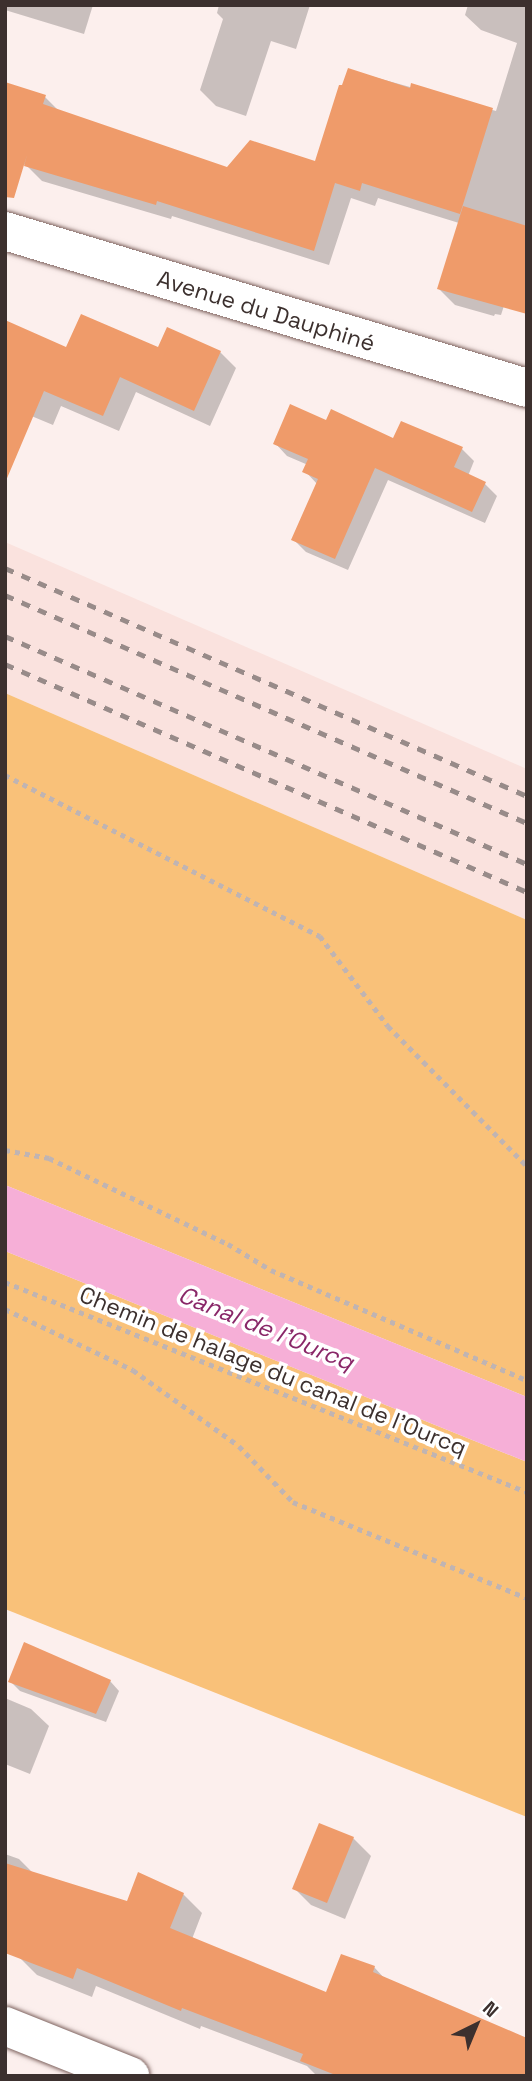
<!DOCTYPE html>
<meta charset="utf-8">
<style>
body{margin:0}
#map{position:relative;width:532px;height:2081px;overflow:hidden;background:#fcefed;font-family:"Space Grotesk",sans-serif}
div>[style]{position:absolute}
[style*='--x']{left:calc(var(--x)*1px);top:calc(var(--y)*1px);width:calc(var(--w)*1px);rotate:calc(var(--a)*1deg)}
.built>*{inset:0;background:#fae2de}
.green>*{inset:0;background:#f9c179}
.water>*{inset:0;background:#f6afd7}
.shadow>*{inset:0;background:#0003}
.building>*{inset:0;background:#ef9b6a}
.path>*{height:4.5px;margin-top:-2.25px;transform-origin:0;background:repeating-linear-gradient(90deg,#c0b4b2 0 5px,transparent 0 10px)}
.roads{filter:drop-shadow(0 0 2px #7d625e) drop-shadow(0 0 2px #7d625e)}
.street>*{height:38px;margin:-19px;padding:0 19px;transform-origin:19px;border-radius:19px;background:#fff}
.rail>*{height:5px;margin-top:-2.5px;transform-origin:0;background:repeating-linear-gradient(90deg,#988b89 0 9px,transparent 0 18px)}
span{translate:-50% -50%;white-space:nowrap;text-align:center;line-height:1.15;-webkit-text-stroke:7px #fff;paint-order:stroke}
.street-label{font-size:23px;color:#3c302e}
.water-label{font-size:24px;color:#892768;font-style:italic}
.frame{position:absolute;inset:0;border:7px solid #3c302e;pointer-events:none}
.north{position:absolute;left:441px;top:1990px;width:70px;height:70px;-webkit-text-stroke:5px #fff;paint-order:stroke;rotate:43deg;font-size:19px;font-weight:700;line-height:28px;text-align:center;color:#3c302e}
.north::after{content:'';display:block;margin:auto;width:24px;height:32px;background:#3c302e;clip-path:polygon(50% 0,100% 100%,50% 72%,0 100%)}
</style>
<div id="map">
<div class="built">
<div style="clip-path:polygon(5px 542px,527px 769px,527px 920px,5px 693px)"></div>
</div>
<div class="green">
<div style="clip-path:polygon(5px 693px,527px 920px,527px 1397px,5px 1185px)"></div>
<div style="clip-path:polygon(5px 1251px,527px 1462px,527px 1817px,5px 1609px)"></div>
</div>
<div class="water">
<div style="clip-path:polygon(5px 1185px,527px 1397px,527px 1462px,5px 1251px)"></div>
</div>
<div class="shadow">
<div style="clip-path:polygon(5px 5px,93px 5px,84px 34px,5px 10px)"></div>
<div style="clip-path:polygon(219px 5px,310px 5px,296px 49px,271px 41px,246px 116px,216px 106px,200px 90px,223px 19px,217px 13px)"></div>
<div style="clip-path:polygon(468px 5px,527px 5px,527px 235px,501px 315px,495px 314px,494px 316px,455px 305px,439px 289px,459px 223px,378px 198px,375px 206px,351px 198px,329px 265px,172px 216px,171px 219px,42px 181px,26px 165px,5px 158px,45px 97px,60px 112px,228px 169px,316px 163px,349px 70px,496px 111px,517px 43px,481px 30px,465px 15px)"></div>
<div style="clip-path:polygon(159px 349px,220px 352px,236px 368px,210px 426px,136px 392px,119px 431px,61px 406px,53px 425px,5px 405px,67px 350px)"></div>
<div style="clip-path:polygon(327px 422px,394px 441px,462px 449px,474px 461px,468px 476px,485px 484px,497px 496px,485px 523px,388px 480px,348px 570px,306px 552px,293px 539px,318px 485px,305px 471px,308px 465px,287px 456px,275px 443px)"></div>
<div style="clip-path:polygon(10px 1681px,110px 1681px,119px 1691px,106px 1722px,20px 1691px)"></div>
<div style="clip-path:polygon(5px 1698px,31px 1709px,49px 1726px,30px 1774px,5px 1764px)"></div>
<div style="clip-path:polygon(320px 1825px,353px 1838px,371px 1856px,345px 1919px,311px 1905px,294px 1888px)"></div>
<div style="clip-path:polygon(5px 1854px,19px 1859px,33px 1873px,128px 1903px,183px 1894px,202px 1913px,192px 1939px,327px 1994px,374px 1967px,386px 1980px,527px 2076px,317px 2076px,307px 2066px,201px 2026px,200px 2029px,96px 1986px,92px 1997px,37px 1975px,5px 1943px)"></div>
</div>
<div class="building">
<div style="clip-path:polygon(348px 68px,410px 88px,411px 83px,493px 108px,460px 214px,362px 183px,360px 191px,335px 183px,314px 251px,157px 201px,156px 205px,24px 166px,27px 155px,14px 198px,5px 197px,5px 82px,46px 95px,43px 104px,227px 167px,250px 140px,315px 161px,339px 85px,342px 85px)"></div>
<div style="clip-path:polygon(463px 206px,527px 226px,527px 314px,437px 289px)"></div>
<div style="clip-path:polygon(81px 314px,158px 347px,167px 327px,221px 351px,194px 411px,120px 377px,103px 416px,44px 391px,5px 483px,5px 320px,66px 347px)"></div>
<div style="clip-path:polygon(290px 404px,326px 420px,331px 409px,393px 438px,401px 421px,463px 447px,454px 467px,486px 482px,472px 512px,375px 468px,335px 559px,291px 540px,318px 479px,302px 472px,308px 459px,273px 444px)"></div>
<div style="clip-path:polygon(24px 1642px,111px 1680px,96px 1714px,8px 1682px)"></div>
<div style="clip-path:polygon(319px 1823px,354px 1837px,327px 1903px,292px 1889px)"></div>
<div style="clip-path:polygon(5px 1863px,127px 1901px,138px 1872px,184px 1893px,170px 1928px,326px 1992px,341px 1954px,375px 1966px,373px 1972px,527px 2038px,527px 2076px,338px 2076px,300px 2061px,303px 2054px,182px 2008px,181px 2011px,77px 1968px,73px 1979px,5px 1953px)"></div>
</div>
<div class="path">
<div style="--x:5;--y:775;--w:354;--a:27.1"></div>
<div style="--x:320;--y:936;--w:113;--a:52.9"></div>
<div style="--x:388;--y:1026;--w:197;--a:45.2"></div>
<div style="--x:5;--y:1150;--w:45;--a:10.3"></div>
<div style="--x:49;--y:1158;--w:199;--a:25.7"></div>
<div style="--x:228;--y:1244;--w:50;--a:31.2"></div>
<div style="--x:271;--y:1270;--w:279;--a:23.3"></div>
<div style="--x:5;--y:1282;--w:563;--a:21.91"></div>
<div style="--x:5;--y:1309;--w:142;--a:25.5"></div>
<div style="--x:133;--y:1370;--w:130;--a:35.6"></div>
<div style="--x:239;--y:1446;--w:78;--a:46"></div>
<div style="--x:293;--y:1502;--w:253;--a:22.3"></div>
</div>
<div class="roads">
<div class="street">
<div style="--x:5;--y:231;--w:545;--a:16.74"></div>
<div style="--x:5;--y:2026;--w:135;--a:21.8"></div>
</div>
</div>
<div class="rail">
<div style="--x:5;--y:568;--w:570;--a:23.59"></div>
<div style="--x:5;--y:595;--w:570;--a:23.59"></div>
<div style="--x:5;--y:636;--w:570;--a:23.59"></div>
<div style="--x:5;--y:664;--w:570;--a:23.59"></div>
</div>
<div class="street-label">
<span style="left:266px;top:311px;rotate:17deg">Avenue du Dauphiné</span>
<span style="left:273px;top:1371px;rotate:22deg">Chemin de halage du canal de l'Ourcq</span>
</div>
<div class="water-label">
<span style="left:266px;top:1328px;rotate:22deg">Canal de l'Ourcq</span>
</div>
<div class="frame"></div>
<div class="north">N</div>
</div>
